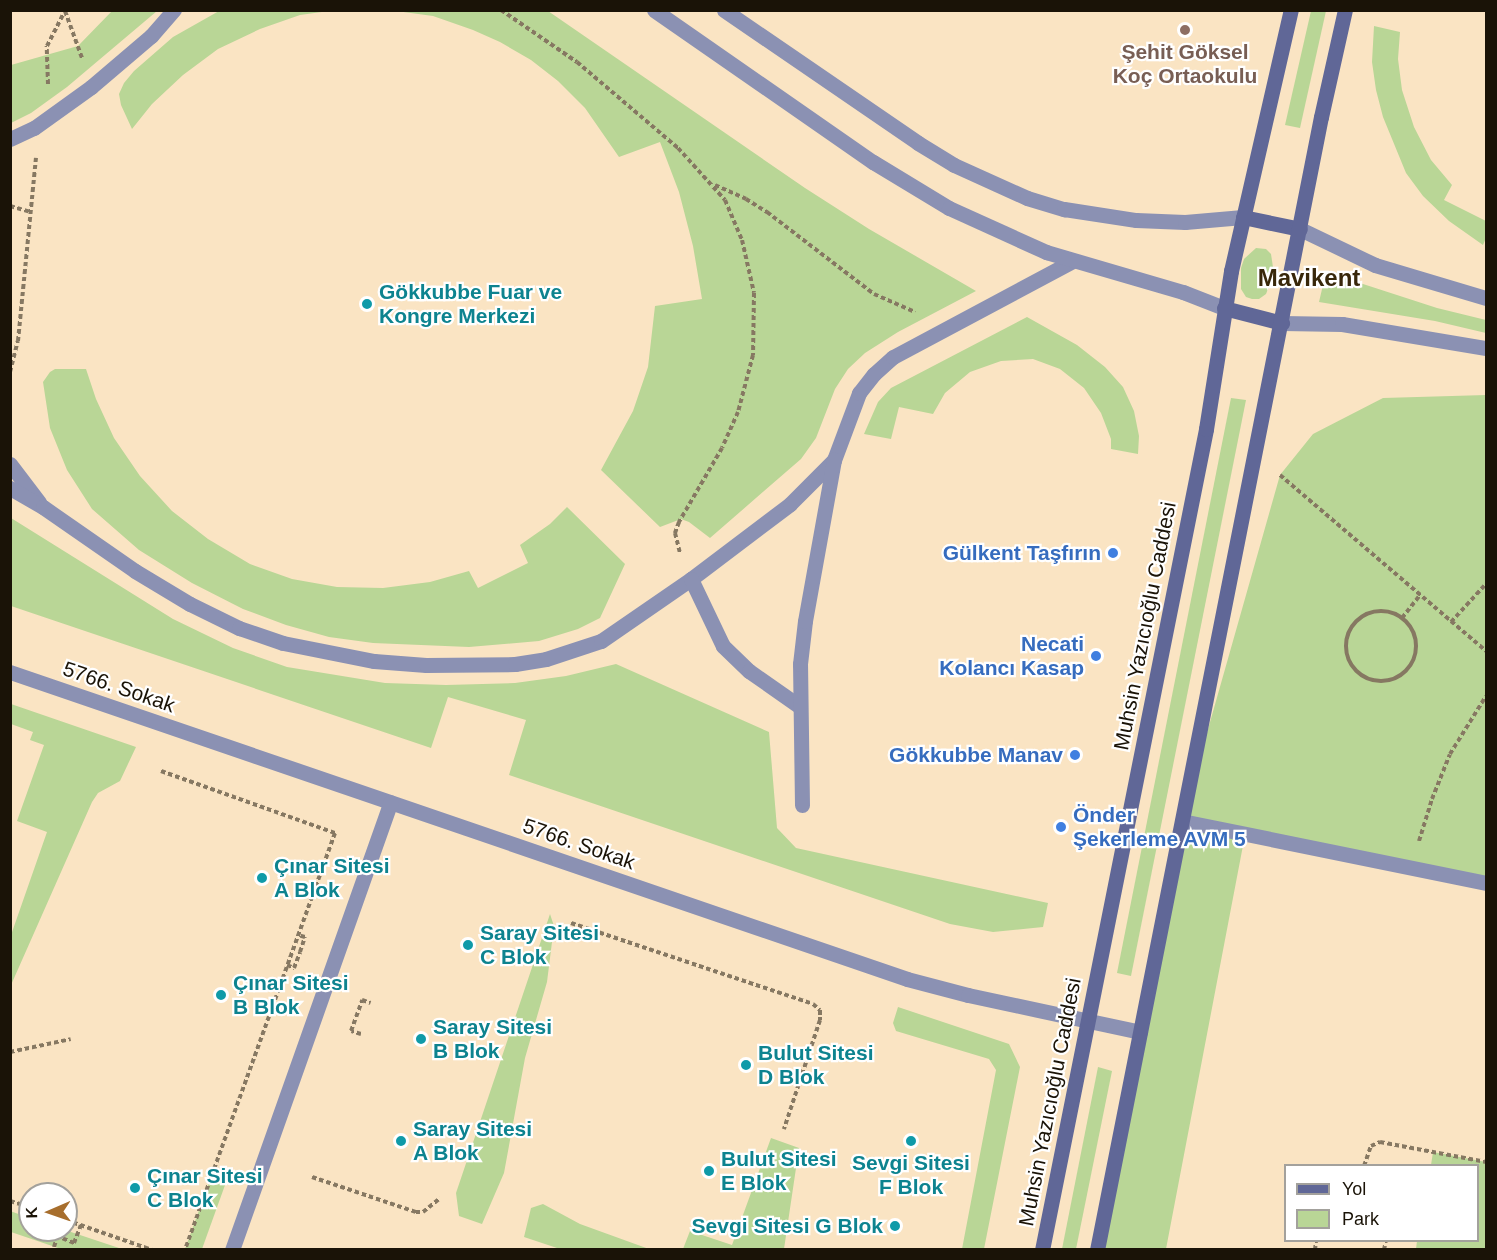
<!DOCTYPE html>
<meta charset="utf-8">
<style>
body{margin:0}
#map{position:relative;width:1497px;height:1260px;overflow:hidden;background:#fae4c3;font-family:Helvetica,sans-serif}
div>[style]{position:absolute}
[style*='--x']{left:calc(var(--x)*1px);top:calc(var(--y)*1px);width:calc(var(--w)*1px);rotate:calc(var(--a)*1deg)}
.green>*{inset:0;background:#b9d696}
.path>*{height:4px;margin-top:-2px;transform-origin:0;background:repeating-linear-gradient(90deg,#867862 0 4.5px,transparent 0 7.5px)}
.path>.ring{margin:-2px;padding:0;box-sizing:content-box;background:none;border:4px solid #867862;border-radius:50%}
.service>*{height:15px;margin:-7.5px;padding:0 7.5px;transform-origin:7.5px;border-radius:7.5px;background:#8b91b3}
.minor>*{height:15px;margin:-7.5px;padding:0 7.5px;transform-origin:7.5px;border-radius:7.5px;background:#8b91b3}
.tertiary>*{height:15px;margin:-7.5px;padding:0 7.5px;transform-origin:7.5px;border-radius:7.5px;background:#8b91b3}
.secondary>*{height:15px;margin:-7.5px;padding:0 7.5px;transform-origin:7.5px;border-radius:7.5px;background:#606797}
.dots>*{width:16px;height:16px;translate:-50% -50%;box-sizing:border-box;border:3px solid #fff;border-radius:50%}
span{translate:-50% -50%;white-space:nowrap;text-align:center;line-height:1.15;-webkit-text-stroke:4.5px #fff;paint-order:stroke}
.education-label{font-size:21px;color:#785e54;font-weight:700}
.culture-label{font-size:21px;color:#0d838f;font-weight:700}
.left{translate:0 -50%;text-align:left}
.right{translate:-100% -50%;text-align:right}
.shop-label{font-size:21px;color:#366cbe;font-weight:700}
.street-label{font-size:21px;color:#1a1307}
.quarter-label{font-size:24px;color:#38270a;font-weight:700}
.frame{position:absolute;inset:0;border:12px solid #1a1307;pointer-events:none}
.legend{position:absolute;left:1284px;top:1164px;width:195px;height:78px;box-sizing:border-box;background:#fff;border:2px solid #a3a19c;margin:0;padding:8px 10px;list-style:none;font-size:18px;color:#1a1307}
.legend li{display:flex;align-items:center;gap:12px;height:30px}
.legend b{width:30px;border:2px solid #a3a19c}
.north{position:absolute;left:18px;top:1182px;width:60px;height:60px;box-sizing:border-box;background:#fff;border:2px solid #a3a19c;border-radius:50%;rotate:268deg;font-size:16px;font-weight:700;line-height:24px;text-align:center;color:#1a1307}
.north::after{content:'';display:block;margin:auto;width:21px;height:27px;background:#a76e2d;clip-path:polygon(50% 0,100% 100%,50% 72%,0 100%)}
</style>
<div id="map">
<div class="green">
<div style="clip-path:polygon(112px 11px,157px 11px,67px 87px,31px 113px,11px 123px,11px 65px,78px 46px)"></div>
<div style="clip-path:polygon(219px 11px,329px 11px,300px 15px,260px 29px,218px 49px,183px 75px,152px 104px,132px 129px,121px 105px,119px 94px,124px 83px,134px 71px,173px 37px)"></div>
<div style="clip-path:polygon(396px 11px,548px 11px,805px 188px,869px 229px,976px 291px,898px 332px,865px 353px,848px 369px,835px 389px,816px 438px,801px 459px,710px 538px,689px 522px,681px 519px,660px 527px,601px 470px,633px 411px,648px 367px,655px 306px,702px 299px,693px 246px,679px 192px,660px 142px,619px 157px,585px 108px,558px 81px,531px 60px,500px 42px,473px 30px,433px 16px)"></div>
<div style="clip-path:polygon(1311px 11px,1326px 11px,1300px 128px,1285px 125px)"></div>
<div style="clip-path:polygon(1374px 26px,1400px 32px,1398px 59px,1402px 90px,1414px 127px,1431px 160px,1452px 185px,1444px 200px,1486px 221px,1486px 238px,1483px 245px,1449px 221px,1423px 196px,1406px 173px,1383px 117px,1376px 90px,1372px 62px)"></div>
<div style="clip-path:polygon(1256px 248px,1266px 249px,1271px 254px,1274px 274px,1266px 294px,1259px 299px,1252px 299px,1246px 297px,1241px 289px,1241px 268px,1244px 259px)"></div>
<div style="clip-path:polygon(1326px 272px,1437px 308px,1486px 320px,1486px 333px,1435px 321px,1319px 302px)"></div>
<div style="clip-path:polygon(1027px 317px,1077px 345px,1105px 367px,1123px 387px,1134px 411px,1139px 436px,1138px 454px,1111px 449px,1111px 439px,1101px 413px,1084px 388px,1060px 369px,1033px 359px,1001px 361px,970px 372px,945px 393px,933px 414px,899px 407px,891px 439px,864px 434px,878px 402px,891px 388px)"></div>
<div style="clip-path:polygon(55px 369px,86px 369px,96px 399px,114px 438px,140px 476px,172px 511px,208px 539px,250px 564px,292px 579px,337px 587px,383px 588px,430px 582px,469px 571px,478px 588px,528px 563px,520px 545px,550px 524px,567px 507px,625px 564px,600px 618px,578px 629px,539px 641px,469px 647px,373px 643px,329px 637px,286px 625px,243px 609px,192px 583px,139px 550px,92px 509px,67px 470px,50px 428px,43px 382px,50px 372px)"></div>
<div style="clip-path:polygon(1486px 395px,1486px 883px,1245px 835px,1166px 1249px,1097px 1250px,1182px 821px,1280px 475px,1313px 434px,1383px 398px)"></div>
<div style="clip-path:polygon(1231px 398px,1246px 400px,1131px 976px,1117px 973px)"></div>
<div style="clip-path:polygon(11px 518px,173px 619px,233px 648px,287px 667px,385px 683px,446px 685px,515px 683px,566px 676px,616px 664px,769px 732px,777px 828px,796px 848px,1048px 903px,1043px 927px,993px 932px,950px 924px,509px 775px,526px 720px,448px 697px,431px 748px,11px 606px)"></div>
<div style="clip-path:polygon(11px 704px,136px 747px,120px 781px,98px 793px,92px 802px,11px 985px,11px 935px,47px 832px,17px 821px,44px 745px,30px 740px,33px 732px,11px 724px)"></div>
<div style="clip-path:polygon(550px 914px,554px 926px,547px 982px,525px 1058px,504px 1173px,482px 1224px,459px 1216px,456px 1193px)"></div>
<div style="clip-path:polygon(898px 1007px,1009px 1044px,1020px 1067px,984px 1249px,962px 1249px,996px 1070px,989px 1059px,896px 1031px,893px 1023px)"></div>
<div style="clip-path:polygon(1098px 1067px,1112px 1071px,1076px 1249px,1062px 1249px)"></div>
<div style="clip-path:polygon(771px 1138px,799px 1148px,784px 1249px,683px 1249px,690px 1231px,732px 1245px)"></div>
<div style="clip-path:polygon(1433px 1152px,1486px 1162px,1486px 1249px,1416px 1249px,1417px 1241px,1478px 1240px,1478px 1166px,1431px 1165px)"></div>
<div style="clip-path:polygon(214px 1169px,229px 1174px,202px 1249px,185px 1249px)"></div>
<div style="clip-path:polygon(543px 1204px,580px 1224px,649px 1249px,560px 1249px,524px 1237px,531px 1208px)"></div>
<div style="clip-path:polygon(10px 1211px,30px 1218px,30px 1230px,65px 1230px,122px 1249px,61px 1249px,11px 1232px)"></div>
</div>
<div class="path">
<div style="--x:501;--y:10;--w:92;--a:34.4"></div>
<div style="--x:577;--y:62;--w:133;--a:40.4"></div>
<div style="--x:678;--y:148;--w:70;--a:47.9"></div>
<div style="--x:725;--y:200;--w:43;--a:67"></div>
<div style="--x:742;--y:240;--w:54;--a:77.2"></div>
<div style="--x:754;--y:293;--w:62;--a:90.9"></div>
<div style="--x:753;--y:355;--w:59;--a:104.7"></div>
<div style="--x:738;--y:412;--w:39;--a:114"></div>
<div style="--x:722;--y:448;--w:86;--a:120.2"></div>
<div style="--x:679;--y:522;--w:12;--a:110"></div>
<div style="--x:675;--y:533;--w:21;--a:76"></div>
<div style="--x:65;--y:11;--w:50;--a:70.1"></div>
<div style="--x:48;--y:84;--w:38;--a:-92"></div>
<div style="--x:47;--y:46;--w:39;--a:-63"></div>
<div style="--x:715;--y:185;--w:34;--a:24"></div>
<div style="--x:746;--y:199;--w:25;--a:32"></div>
<div style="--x:767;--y:212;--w:135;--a:37.5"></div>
<div style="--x:874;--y:294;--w:45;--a:23.7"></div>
<div style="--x:10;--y:206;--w:22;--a:16"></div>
<div style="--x:10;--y:372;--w:32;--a:-76"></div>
<div style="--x:18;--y:341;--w:184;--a:-84.4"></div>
<div style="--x:1280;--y:475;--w:271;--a:40.5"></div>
<div class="ring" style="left:1346px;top:611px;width:66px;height:66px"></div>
<div style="--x:1402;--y:618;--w:29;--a:-52"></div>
<div style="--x:1451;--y:622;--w:52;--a:-47.4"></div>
<div style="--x:161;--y:771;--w:185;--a:19.6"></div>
<div style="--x:335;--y:833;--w:443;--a:109.8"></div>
<div style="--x:1419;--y:841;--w:44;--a:-72.8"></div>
<div style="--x:1432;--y:799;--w:48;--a:-68.2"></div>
<div style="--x:1450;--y:754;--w:68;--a:-58.2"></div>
<div style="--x:571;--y:923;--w:255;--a:18.5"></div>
<div style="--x:813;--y:1004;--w:9;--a:41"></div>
<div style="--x:820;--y:1010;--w:10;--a:90"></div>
<div style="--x:820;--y:1020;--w:115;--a:108.3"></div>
<div style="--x:287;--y:965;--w:8;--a:23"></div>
<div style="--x:294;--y:968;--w:17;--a:-69"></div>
<div style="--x:300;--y:952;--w:16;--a:-72"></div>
<div style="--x:305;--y:937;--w:7;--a:-164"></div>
<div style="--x:361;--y:1034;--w:10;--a:-163"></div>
<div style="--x:351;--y:1031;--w:33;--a:-70"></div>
<div style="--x:362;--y:1000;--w:9;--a:18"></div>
<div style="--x:10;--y:1052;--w:62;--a:-12"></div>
<div style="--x:1364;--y:1166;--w:21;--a:-71"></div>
<div style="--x:1371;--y:1146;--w:10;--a:-24"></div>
<div style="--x:1380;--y:1142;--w:108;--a:10.7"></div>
<div style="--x:312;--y:1177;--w:110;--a:18.6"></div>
<div style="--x:416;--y:1212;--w:7;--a:0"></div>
<div style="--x:423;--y:1212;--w:22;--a:-39"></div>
<div style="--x:10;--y:1201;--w:21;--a:17"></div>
<div style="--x:66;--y:1220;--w:91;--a:19.2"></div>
<div style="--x:42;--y:1230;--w:35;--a:22"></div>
<div style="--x:74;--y:1243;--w:19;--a:-69"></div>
<div style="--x:54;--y:1247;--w:10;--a:-73"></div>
<div style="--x:1315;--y:1250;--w:10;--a:-84"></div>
<div style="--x:1384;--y:1250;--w:10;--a:-79"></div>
</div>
<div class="service">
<div style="--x:10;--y:139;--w:26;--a:-25"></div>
<div style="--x:34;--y:128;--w:70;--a:-35.7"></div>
<div style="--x:91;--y:87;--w:79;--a:-40.4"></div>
<div style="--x:151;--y:36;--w:35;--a:-49"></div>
<div style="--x:10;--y:464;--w:48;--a:52.7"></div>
<div style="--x:10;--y:488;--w:38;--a:30"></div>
<div style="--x:43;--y:507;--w:112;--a:34.8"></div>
<div style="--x:135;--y:571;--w:64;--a:31"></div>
<div style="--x:190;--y:604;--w:55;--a:26.1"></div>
<div style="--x:239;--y:628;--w:46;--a:18.8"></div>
<div style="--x:283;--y:643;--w:93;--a:11.2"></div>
<div style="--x:374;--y:661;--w:52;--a:4.4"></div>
<div style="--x:426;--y:665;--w:89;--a:-0.6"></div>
<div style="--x:515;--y:664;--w:31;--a:-9"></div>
<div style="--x:546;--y:659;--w:58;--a:-18.1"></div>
<div style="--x:601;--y:641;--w:109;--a:-34.6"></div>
<div style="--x:691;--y:579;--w:124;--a:-37.1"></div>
<div style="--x:790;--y:504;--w:62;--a:-45"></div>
<div style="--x:834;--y:460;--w:72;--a:-69.5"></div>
<div style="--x:859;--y:393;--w:24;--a:-52"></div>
<div style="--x:874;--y:374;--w:25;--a:-42"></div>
<div style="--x:893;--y:357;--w:204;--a:-28.1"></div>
<div style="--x:691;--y:579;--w:74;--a:64.5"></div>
<div style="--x:723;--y:646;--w:36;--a:44"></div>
<div style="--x:749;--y:671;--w:61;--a:35"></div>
<div style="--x:802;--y:805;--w:141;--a:-90.8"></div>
<div style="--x:800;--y:664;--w:43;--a:-83.4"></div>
<div style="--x:805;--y:621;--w:164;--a:-79.8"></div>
<div style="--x:1182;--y:821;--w:310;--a:11.5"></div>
</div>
<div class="minor">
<div style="--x:10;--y:672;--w:948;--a:18.89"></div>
<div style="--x:907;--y:979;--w:63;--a:14.7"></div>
<div style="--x:968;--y:995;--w:176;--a:12.1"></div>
<div style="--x:232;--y:1250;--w:475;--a:-70.5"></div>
</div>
<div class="tertiary">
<div style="--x:654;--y:10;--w:267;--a:34.8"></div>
<div style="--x:873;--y:162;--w:89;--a:31.2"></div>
<div style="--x:949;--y:208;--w:107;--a:24.4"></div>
<div style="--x:1046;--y:252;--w:143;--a:16.3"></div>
<div style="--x:1183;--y:292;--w:44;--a:21.3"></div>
<div style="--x:724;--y:10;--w:235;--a:34.4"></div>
<div style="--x:918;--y:143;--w:42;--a:31.4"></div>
<div style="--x:954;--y:165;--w:80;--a:24.3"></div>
<div style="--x:1027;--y:198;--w:39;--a:17"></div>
<div style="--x:1064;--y:209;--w:73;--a:8.7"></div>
<div style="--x:1136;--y:220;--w:49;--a:2.3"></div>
<div style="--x:1185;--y:222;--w:58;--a:-4.9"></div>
<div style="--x:1300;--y:229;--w:83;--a:25.6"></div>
<div style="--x:1375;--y:265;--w:116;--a:16.6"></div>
<div style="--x:1282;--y:323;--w:60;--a:1"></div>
<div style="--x:1342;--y:324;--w:146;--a:9.5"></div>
</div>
<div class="secondary">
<div style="--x:1243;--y:217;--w:58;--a:11.9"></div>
<div style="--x:1224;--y:308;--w:60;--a:14.5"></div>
<div style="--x:1042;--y:1250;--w:837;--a:-78.7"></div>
<div style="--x:1206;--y:429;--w:160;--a:-81"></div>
<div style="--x:1231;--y:271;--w:268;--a:-77.1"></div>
<div style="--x:1097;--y:1250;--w:1155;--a:-78.82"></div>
<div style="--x:1321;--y:117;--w:110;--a:-77.4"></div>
</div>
<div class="dots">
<div style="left:1185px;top:30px;background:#8d6e63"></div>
<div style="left:367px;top:304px;background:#0f9aa8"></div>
<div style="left:1113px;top:553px;background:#3f7fe0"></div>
<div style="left:1096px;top:656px;background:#3f7fe0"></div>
<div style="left:1075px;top:755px;background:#3f7fe0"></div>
<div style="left:1061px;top:827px;background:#3f7fe0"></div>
<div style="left:262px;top:878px;background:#0f9aa8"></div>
<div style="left:468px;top:945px;background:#0f9aa8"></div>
<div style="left:221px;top:995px;background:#0f9aa8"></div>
<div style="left:421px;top:1039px;background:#0f9aa8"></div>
<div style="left:746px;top:1065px;background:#0f9aa8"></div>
<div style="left:401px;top:1141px;background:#0f9aa8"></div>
<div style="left:911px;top:1141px;background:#0f9aa8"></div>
<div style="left:709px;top:1171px;background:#0f9aa8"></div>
<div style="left:135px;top:1188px;background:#0f9aa8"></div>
<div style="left:895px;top:1226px;background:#0f9aa8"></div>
</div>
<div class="education-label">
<span style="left:1185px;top:64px">Şehit Göksel<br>Koç Ortaokulu</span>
</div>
<div class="culture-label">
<span class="left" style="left:379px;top:304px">Gökkubbe Fuar ve<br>Kongre Merkezi</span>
<span class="left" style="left:274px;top:878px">Çınar Sitesi<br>A Blok</span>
<span class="left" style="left:480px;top:945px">Saray Sitesi<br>C Blok</span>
<span class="left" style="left:233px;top:995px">Çınar Sitesi<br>B Blok</span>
<span class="left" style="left:433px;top:1039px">Saray Sitesi<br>B Blok</span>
<span class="left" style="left:758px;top:1065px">Bulut Sitesi<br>D Blok</span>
<span class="left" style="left:413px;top:1141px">Saray Sitesi<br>A Blok</span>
<span class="left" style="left:721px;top:1171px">Bulut Sitesi<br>E Blok</span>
<span style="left:911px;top:1175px">Sevgi Sitesi<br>F Blok</span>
<span class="left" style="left:147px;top:1188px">Çınar Sitesi<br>C Blok</span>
<span class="right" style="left:883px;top:1226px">Sevgi Sitesi G Blok</span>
</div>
<div class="shop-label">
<span class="right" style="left:1101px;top:553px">Gülkent Taşfırın</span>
<span class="right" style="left:1084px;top:656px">Necati<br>Kolancı Kasap</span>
<span class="right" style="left:1063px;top:755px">Gökkubbe Manav</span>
<span class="left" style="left:1073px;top:827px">Önder<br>Şekerleme AVM 5</span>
</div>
<div class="street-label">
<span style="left:1145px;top:626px;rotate:-79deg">Muhsin Yazıcıoğlu Caddesi</span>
<span style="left:119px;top:687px;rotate:19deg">5766. Sokak</span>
<span style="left:579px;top:844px;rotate:19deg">5766. Sokak</span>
<span style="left:1050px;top:1102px;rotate:-79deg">Muhsin Yazıcıoğlu Caddesi</span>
</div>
<div class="quarter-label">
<span style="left:1309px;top:278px">Mavikent</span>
</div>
<div class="frame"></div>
<ul class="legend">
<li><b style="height:8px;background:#606797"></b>Yol</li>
<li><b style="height:16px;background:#b9d696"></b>Park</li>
</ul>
<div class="north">K</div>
</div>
